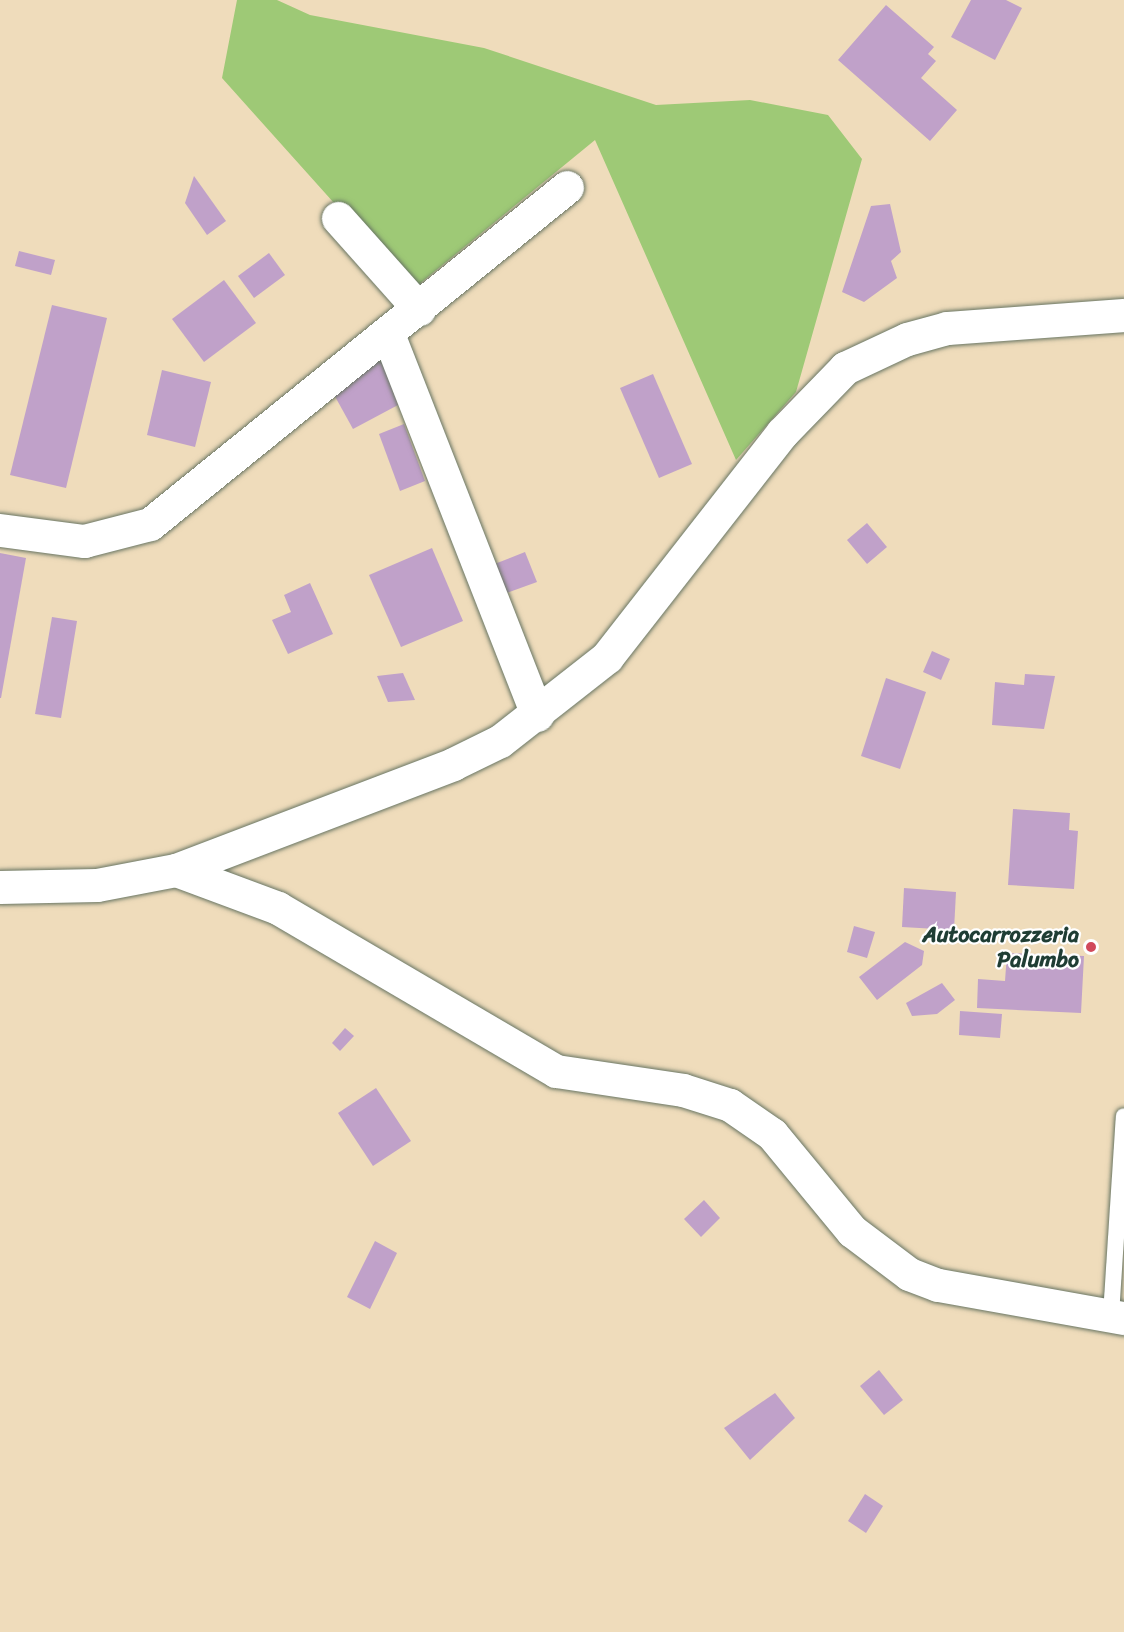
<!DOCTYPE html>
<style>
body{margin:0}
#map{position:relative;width:1124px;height:1632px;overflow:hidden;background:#efdcbb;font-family:Sriracha,sans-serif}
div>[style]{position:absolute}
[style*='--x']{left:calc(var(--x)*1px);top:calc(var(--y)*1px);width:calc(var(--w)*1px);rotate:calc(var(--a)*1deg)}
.green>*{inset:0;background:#9ec976}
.building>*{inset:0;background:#c0a1c9}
.roads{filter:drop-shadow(0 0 2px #687563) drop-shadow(0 0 2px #687563)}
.lane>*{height:16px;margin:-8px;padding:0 8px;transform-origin:8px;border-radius:8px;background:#fff}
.street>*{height:33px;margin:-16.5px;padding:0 16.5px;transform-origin:16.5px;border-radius:16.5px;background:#fff}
.secondary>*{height:33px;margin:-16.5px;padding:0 16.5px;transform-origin:16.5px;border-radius:16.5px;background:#fff}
.dots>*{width:16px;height:16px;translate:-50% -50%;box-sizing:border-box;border:3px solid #fff;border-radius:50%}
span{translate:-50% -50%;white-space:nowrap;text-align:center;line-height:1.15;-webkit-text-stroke:4.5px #fff;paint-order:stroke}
.poi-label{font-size:22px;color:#1f3d34;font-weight:700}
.right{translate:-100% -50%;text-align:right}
</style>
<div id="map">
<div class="green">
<div style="clip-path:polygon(237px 0,277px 0,310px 15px,484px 48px,656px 105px,750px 100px,828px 115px,862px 159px,796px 392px,736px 460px,595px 140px,412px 290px,222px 78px)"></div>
</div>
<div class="building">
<div style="clip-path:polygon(971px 0,1006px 0,1022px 8px,995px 60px,951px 37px)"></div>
<div style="clip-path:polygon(886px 5px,934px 47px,928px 54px,936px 61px,921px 78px,957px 110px,930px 141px,838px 60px)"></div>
<div style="clip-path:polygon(194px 176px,226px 221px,207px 235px,185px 203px)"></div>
<div style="clip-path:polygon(890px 204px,901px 252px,891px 261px,897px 278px,864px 302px,842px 292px,871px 206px)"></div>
<div style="clip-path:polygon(19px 251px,55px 260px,51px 275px,15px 266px)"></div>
<div style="clip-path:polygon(269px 253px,285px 275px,254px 298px,238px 276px)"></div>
<div style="clip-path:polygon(224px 280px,256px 323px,204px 362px,172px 319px)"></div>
<div style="clip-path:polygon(52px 305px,107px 318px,66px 488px,10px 475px)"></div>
<div style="clip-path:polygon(374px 358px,382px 361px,398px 405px,353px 429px,332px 391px)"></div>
<div style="clip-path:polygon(162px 370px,211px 382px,195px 447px,147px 435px)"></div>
<div style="clip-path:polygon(653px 374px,692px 464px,659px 478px,620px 388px)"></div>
<div style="clip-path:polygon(404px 424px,425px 481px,400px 491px,379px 434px)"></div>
<div style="clip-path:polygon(867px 523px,887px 547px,867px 564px,847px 540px)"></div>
<div style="clip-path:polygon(432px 548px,463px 621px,401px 647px,369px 575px)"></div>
<div style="clip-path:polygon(525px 552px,537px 582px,504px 594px,492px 565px)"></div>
<div style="clip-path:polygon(0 553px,26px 558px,1px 698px,0 698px)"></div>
<div style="clip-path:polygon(310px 583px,333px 634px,288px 654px,272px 620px,291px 612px,284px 595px)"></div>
<div style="clip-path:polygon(52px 617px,77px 621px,61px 718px,35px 714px)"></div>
<div style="clip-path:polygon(932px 651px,950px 659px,941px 680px,923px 672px)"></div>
<div style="clip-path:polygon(403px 673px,415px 700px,388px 702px,377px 676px)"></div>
<div style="clip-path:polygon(1025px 674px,1055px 676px,1044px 729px,992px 725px,995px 682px,1024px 685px)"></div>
<div style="clip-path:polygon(886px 678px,926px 692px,900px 769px,861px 756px)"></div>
<div style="clip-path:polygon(1013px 809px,1070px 813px,1069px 830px,1078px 831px,1074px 889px,1008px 885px)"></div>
<div style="clip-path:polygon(904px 888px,956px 892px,954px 930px,902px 927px)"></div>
<div style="clip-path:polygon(854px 926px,875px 932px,867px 958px,847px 952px)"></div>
<div style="clip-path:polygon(905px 942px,924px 951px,922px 965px,877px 1000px,859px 977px)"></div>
<div style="clip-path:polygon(1007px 953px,1084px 956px,1081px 1013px,977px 1008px,978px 979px,1005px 981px)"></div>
<div style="clip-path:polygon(942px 983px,955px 1000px,937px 1014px,912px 1016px,906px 1003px)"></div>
<div style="clip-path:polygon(960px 1011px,1002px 1014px,1000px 1038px,959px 1035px)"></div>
<div style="clip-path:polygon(345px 1028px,354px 1036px,340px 1051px,332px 1043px)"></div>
<div style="clip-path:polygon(376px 1088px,411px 1141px,373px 1166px,338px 1113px)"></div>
<div style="clip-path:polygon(704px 1200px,720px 1218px,701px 1237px,684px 1219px)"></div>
<div style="clip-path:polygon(375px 1241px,397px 1253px,370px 1309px,347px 1297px)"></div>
<div style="clip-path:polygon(879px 1370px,903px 1400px,884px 1415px,860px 1386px)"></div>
<div style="clip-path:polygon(775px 1393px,795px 1418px,750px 1460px,724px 1428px)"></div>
<div style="clip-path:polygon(865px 1494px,883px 1506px,866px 1533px,848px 1521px)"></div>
</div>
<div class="roads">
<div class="lane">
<div style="--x:1111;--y:1315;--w:199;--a:-86.3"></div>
</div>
<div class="street">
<div style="--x:338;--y:218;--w:122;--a:48.3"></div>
<div style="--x:388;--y:334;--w:409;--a:68.6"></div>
<div style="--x:0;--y:530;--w:85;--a:7.5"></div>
<div style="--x:84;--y:541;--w:68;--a:-14.4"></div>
<div style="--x:150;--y:524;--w:536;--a:-38.94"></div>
<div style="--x:176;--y:870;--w:109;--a:20.4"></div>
<div style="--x:278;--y:908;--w:322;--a:30.4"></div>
<div style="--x:556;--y:1071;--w:128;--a:8.5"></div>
<div style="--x:683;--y:1090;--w:49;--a:17.7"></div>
<div style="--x:730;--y:1105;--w:51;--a:34.6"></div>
<div style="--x:772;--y:1134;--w:126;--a:50.5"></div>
<div style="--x:852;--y:1231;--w:71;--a:37"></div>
<div style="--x:909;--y:1274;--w:31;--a:21"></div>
<div style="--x:938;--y:1285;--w:189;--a:10.1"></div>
</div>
<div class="secondary">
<div style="--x:0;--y:887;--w:97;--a:-1.2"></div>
<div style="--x:97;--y:885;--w:80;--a:-10.8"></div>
<div style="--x:176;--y:870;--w:297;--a:-20.9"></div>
<div style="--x:453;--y:764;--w:52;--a:-26.1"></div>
<div style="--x:500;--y:741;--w:136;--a:-38.1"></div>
<div style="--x:607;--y:657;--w:284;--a:-52"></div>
<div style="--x:782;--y:433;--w:91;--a:-45.9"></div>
<div style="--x:845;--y:368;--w:68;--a:-25.1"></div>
<div style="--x:907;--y:339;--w:41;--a:-15.4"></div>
<div style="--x:947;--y:328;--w:177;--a:-4.2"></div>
</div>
</div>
<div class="dots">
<div style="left:1091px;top:947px;background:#d1495b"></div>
</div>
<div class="poi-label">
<span class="right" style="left:1079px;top:947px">Autocarrozzeria<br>Palumbo</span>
</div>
</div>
